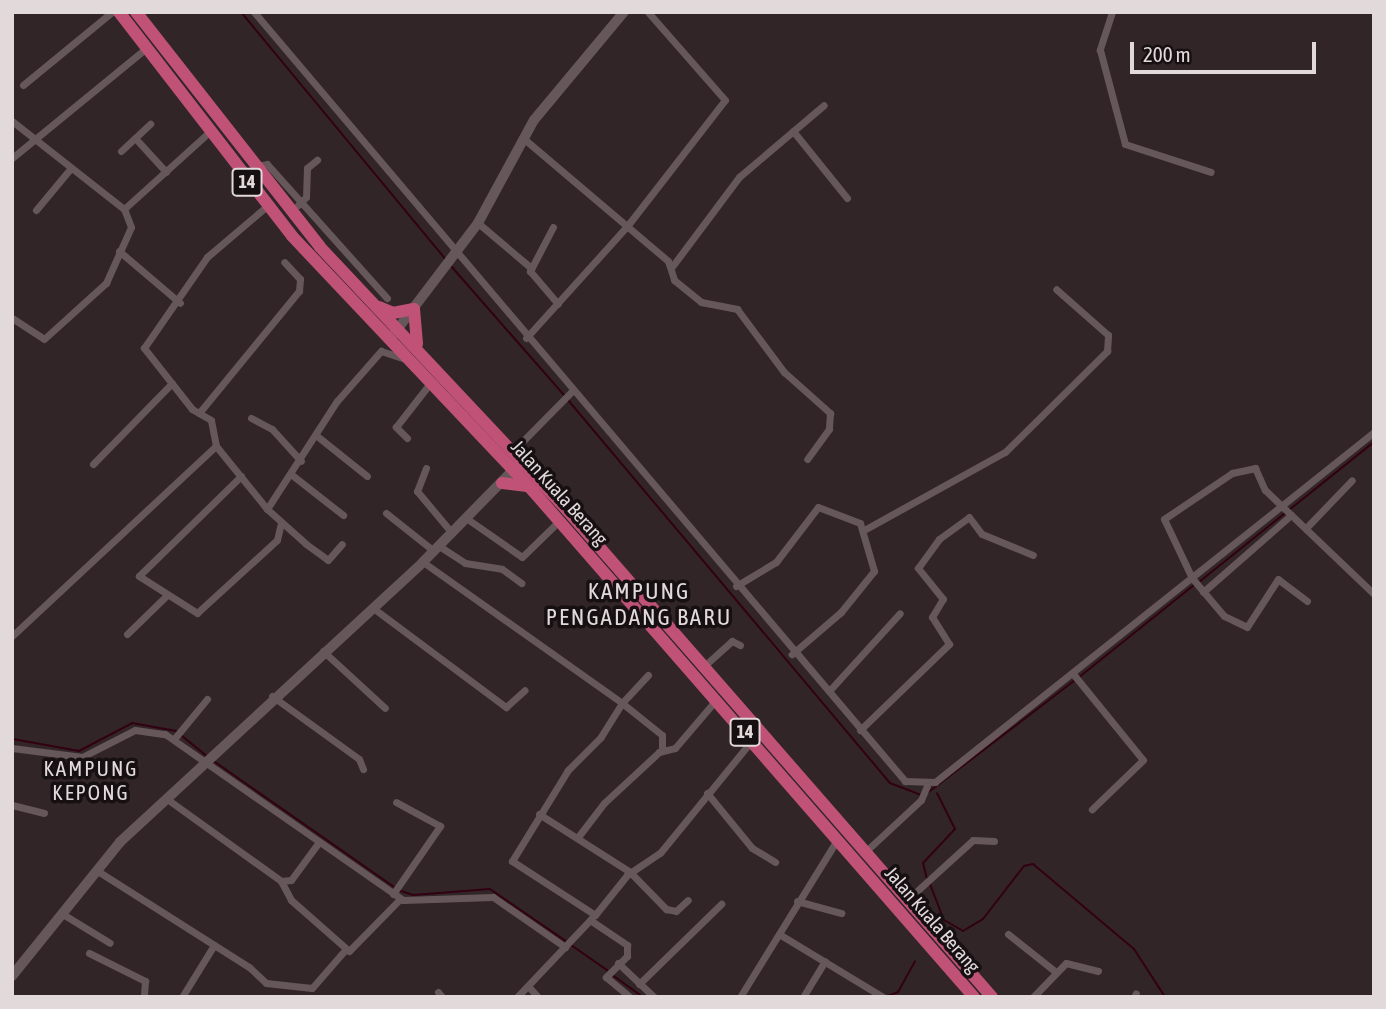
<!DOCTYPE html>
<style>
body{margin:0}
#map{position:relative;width:1386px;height:1009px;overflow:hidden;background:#322528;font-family:"Asap Condensed",sans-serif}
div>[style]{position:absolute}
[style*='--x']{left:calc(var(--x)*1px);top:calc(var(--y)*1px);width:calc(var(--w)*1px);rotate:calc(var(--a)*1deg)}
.stream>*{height:2px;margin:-1px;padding:0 1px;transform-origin:1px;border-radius:1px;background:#320013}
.minor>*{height:7px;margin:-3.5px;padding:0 3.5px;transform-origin:3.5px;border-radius:3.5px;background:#65575a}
.secondary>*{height:10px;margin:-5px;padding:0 5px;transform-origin:5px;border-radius:5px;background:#65575a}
.trunk>*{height:12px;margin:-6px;padding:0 6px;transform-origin:6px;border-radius:6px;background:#c15277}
span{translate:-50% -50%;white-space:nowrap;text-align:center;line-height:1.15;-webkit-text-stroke:7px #161012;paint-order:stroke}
.shield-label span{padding:2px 5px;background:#161012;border:2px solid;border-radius:5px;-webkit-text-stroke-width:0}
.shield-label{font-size:18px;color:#e2d9db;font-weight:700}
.street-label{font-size:19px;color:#e2d9db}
.neighbourhood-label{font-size:21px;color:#e2d9db;letter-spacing:2px}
.quarter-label{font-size:23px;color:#e2d9db;letter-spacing:2px}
.frame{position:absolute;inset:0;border:14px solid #e2d9db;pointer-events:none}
.scale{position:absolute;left:1130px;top:42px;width:186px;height:32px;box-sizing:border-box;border:4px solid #e2d9db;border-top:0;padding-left:9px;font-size:21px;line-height:24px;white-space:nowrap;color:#e2d9db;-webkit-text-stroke:5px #161012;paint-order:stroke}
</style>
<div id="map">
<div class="stream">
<div style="--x:241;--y:12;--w:320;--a:50.4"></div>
<div style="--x:451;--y:266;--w:173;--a:48.8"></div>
<div style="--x:568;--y:400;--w:500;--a:49.95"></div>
<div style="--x:890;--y:783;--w:33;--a:21"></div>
<div style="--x:1289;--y:510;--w:109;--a:-38.7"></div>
<div style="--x:1199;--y:582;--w:110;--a:-38.7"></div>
<div style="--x:1078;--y:678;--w:149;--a:-38.7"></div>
<div style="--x:182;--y:736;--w:32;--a:39"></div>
<div style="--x:13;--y:739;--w:67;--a:10.3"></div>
<div style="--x:79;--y:751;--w:60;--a:-27.8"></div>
<div style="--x:132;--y:723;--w:45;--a:10.3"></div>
<div style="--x:215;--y:762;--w:218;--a:34.9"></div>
<div style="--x:926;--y:794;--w:186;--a:-37.4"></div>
<div style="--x:927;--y:879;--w:16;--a:-104"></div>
<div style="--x:923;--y:863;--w:47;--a:-46.7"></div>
<div style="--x:955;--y:829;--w:40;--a:-116.6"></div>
<div style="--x:930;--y:884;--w:39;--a:69"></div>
<div style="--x:944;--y:920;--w:22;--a:30"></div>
<div style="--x:963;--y:931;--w:23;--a:-31"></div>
<div style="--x:983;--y:919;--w:67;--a:-52.3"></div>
<div style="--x:1024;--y:866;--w:9;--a:-13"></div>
<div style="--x:1033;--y:864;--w:132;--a:40.1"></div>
<div style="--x:1134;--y:949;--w:57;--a:57.1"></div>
<div style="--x:398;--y:890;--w:16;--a:18"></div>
<div style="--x:413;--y:895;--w:77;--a:-4.5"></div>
<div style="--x:490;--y:889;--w:93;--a:34.5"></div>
<div style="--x:571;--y:945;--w:44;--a:34.8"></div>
<div style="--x:611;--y:974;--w:39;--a:36"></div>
<div style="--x:885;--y:997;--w:14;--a:-21"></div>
<div style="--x:898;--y:992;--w:35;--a:-61"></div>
</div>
<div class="minor">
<div style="--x:254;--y:12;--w:1008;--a:49.75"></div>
<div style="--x:905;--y:781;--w:30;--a:2"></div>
<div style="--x:935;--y:782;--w:561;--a:-38.56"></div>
<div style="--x:1112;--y:12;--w:40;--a:108"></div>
<div style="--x:1100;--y:50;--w:97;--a:75.1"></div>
<div style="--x:1125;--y:144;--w:90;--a:18"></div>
<div style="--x:23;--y:85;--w:115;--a:-39.4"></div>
<div style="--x:12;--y:121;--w:142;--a:38.2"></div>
<div style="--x:124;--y:209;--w:113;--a:-42.1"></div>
<div style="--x:793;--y:131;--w:86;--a:51.1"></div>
<div style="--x:135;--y:138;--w:46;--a:47.6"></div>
<div style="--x:523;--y:138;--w:190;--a:40.3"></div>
<div style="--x:668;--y:261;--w:20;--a:72"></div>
<div style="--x:674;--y:280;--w:35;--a:39"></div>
<div style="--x:701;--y:302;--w:37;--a:11"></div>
<div style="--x:737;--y:309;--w:79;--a:53.3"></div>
<div style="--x:784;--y:372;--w:62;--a:41.7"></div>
<div style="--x:830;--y:413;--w:16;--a:94"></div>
<div style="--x:829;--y:429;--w:37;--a:126"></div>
<div style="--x:121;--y:151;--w:40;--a:-43"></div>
<div style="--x:12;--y:158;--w:172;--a:-39.3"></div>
<div style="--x:255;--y:166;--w:12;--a:-9"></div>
<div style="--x:267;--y:164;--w:180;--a:48.2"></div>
<div style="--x:298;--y:205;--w:11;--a:-45"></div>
<div style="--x:306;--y:197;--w:29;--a:-88"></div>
<div style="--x:307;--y:168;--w:13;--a:-39"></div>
<div style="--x:36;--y:210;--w:53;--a:-50.3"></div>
<div style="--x:478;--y:223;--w:70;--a:40.3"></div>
<div style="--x:553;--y:227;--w:50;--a:117.6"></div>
<div style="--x:530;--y:271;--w:43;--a:49.7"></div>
<div style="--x:119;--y:251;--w:80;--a:40.4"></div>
<div style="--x:671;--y:268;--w:114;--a:-53.2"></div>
<div style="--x:739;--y:177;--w:111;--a:-40.3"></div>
<div style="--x:12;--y:318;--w:38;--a:33"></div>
<div style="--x:44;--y:339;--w:84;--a:-42.1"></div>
<div style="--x:106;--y:283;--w:61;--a:-65.9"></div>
<div style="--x:131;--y:227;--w:19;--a:-111"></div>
<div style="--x:526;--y:338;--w:152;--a:-47.9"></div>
<div style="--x:628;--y:225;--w:158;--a:-52.2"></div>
<div style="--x:725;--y:100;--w:117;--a:-131.2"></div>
<div style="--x:199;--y:413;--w:158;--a:-50.7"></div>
<div style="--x:299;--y:291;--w:12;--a:-85"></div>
<div style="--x:300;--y:279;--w:23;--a:-133"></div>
<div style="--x:251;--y:418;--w:24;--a:28"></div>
<div style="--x:272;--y:429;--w:43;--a:47.8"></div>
<div style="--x:317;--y:436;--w:64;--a:38.7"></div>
<div style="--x:407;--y:438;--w:16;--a:-135"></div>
<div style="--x:396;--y:427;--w:57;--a:-52.1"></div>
<div style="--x:216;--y:446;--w:81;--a:51"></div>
<div style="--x:267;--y:509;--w:52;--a:41.9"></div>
<div style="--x:306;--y:544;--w:27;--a:36"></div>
<div style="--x:328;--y:560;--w:21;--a:-49"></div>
<div style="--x:518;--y:446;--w:77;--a:-45.5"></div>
<div style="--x:93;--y:464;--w:113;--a:-45.7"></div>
<div style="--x:426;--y:468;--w:25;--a:111"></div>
<div style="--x:417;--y:491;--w:55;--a:50.2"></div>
<div style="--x:292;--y:475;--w:65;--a:38.1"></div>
<div style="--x:241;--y:476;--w:143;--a:135.6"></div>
<div style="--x:139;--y:576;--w:69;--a:32.5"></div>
<div style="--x:197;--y:613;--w:108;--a:-42.4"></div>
<div style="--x:277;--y:540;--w:18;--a:-77"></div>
<div style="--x:267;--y:509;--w:129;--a:-57.1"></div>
<div style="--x:337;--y:401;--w:67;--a:-48.7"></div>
<div style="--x:381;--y:351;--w:23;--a:18"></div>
<div style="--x:386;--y:513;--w:61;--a:38.4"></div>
<div style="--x:466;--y:518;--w:68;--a:34.9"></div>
<div style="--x:522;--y:557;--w:52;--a:-44.2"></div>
<div style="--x:1306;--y:528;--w:66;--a:-46.2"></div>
<div style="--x:864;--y:530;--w:161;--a:-29"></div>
<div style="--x:1005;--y:452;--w:144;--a:-44.7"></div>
<div style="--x:1107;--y:351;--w:16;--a:-86"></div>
<div style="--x:1108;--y:335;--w:69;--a:-138.5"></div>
<div style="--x:439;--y:546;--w:31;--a:33"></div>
<div style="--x:465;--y:563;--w:37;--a:9"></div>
<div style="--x:502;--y:569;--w:24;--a:36"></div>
<div style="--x:423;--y:562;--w:244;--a:35.3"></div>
<div style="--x:622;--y:703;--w:40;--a:122"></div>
<div style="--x:601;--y:737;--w:47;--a:135"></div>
<div style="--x:568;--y:770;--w:107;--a:121.6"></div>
<div style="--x:512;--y:861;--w:99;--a:33"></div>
<div style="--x:595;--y:915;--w:51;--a:-51.3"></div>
<div style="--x:627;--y:875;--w:40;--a:-34"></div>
<div style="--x:660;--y:853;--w:146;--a:-50.8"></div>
<div style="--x:736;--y:586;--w:47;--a:-31"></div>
<div style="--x:776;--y:562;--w:69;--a:-52.6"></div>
<div style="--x:818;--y:507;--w:45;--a:20.9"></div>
<div style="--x:860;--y:523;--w:50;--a:73.7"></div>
<div style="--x:874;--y:571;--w:53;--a:128.8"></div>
<div style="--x:841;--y:612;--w:65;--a:139.4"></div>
<div style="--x:1203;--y:592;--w:117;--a:-41.2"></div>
<div style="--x:1307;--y:601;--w:36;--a:-143"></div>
<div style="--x:1278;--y:579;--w:57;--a:122.9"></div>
<div style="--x:1247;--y:627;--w:25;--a:-154"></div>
<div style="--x:1224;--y:616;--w:50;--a:-130.1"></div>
<div style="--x:1192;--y:578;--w:65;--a:-115.4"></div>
<div style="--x:1164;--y:519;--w:82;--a:-34.1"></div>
<div style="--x:1232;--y:473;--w:24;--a:-12"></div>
<div style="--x:1255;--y:468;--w:24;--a:66"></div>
<div style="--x:1265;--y:490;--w:151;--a:43.7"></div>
<div style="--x:373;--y:608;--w:166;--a:36.7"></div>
<div style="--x:506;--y:707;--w:25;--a:-42"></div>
<div style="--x:127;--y:634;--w:56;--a:-44.3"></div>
<div style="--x:12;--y:636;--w:279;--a:-43"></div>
<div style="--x:216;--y:446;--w:26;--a:-101"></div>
<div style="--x:211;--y:420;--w:22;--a:-150"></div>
<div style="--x:192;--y:409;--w:78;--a:-128.2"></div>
<div style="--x:144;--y:348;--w:111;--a:-55.3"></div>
<div style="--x:207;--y:257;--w:79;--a:-40.4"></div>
<div style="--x:323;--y:651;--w:84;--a:42.6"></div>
<div style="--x:703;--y:667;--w:39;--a:-42"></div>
<div style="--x:732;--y:641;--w:9;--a:27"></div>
<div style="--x:648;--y:675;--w:38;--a:133"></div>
<div style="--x:622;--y:703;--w:51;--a:38.7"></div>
<div style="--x:662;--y:735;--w:15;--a:90"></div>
<div style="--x:1074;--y:675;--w:109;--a:50.9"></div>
<div style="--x:1143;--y:760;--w:71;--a:136.1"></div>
<div style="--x:829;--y:691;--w:105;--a:-47.7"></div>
<div style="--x:272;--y:696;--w:107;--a:35.9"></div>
<div style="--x:359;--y:759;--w:11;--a:68"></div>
<div style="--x:860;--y:730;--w:124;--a:-44"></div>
<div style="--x:949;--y:644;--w:32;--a:-122"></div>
<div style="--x:932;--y:617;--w:21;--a:-59"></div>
<div style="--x:943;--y:599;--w:40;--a:-129"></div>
<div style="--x:918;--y:568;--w:36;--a:-54"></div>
<div style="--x:939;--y:539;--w:37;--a:-36"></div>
<div style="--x:969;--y:517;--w:21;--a:53"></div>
<div style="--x:982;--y:534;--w:55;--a:22.4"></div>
<div style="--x:174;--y:739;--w:52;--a:-50.5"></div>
<div style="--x:12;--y:748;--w:71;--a:7.3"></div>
<div style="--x:82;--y:757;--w:59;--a:-27"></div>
<div style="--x:135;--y:730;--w:30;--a:8"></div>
<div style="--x:165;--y:734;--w:290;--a:34.9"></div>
<div style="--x:403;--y:900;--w:90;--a:-1.9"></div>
<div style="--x:493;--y:897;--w:88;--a:34.8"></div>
<div style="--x:707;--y:793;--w:71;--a:50.7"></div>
<div style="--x:752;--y:848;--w:27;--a:31"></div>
<div style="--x:167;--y:799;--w:140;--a:35.7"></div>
<div style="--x:281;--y:881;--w:10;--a:-6"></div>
<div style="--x:291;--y:880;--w:47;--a:-53.6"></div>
<div style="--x:12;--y:805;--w:33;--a:14"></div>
<div style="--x:539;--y:814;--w:108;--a:32.5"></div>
<div style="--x:630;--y:872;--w:52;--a:45.8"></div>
<div style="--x:666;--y:909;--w:10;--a:11"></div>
<div style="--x:676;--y:911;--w:16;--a:-43"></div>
<div style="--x:578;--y:837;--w:43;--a:-52.6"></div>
<div style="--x:604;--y:803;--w:75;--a:-42.8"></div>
<div style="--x:659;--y:752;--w:16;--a:-14"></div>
<div style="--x:675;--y:748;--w:63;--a:-49.5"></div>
<div style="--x:865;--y:852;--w:76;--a:-42.9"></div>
<div style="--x:921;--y:800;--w:15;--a:-67"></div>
<div style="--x:96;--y:870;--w:181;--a:32.4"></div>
<div style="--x:249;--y:967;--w:23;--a:43"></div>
<div style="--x:266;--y:983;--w:46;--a:6.2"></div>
<div style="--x:312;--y:988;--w:50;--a:-49"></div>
<div style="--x:281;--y:881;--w:21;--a:62"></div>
<div style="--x:291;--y:900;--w:77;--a:41.3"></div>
<div style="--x:349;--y:951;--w:73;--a:-45.6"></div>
<div style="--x:393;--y:894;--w:83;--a:-55.3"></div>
<div style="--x:440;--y:826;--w:50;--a:-151.4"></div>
<div style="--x:907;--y:900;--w:89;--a:-42.3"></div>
<div style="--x:973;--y:840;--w:21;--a:3"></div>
<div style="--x:797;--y:901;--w:46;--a:15.3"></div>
<div style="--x:61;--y:913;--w:57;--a:31.5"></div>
<div style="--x:590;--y:920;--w:45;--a:34"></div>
<div style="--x:627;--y:945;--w:11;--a:90"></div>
<div style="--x:627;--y:956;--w:30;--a:135"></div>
<div style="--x:606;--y:977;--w:31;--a:40"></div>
<div style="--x:779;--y:934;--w:122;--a:31.2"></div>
<div style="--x:1008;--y:934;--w:61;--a:38.4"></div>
<div style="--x:89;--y:953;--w:63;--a:26.6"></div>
<div style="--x:145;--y:981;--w:16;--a:94"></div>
<div style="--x:618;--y:963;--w:50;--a:43.4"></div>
<div style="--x:639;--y:984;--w:115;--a:-44.3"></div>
<div style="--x:528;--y:986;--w:15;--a:48"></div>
<div style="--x:438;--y:992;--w:6;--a:51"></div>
<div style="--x:182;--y:997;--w:61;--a:-58.4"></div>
<div style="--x:517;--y:997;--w:109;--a:-46.5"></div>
<div style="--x:740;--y:997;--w:185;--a:-58.3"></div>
<div style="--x:803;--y:997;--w:42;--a:-58.6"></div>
<div style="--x:1033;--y:997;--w:47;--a:-45.9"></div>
<div style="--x:1066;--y:963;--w:33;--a:14"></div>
<div style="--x:1134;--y:997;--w:4;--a:-63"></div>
</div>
<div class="secondary">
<div style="--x:393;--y:335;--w:141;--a:-52.8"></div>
<div style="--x:478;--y:223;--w:117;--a:-61.5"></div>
<div style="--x:534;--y:120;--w:141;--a:-50.2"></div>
<div style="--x:12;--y:976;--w:172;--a:-51.1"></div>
<div style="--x:120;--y:842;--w:413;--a:-42.7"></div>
<div style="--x:423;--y:562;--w:136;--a:-45.6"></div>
</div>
<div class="trunk">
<div style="--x:119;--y:12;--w:283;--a:52.3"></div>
<div style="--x:292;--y:236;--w:351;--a:46.6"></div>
<div style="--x:533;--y:491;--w:671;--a:48.93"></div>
<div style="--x:136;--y:12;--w:298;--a:51.9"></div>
<div style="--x:320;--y:247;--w:361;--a:46.8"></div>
<div style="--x:567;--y:510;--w:646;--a:48.89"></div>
<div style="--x:379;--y:307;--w:15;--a:23"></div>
<div style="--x:393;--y:313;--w:21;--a:-11"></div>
<div style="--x:414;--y:309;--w:35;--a:85"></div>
<div style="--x:502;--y:483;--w:25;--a:7"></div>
</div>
<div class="shield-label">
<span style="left:247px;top:182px">14</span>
<span style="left:745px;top:732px">14</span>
</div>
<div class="street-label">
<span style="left:559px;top:493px;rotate:48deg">Jalan Kuala Berang</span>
<span style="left:932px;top:920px;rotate:49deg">Jalan Kuala Berang</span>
</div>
<div class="neighbourhood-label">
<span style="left:91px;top:780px">KAMPUNG<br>KEPONG</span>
</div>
<div class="quarter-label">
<span style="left:639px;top:604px">KAMPUNG<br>PENGADANG BARU</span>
</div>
<div class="frame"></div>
<div class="scale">200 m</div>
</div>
